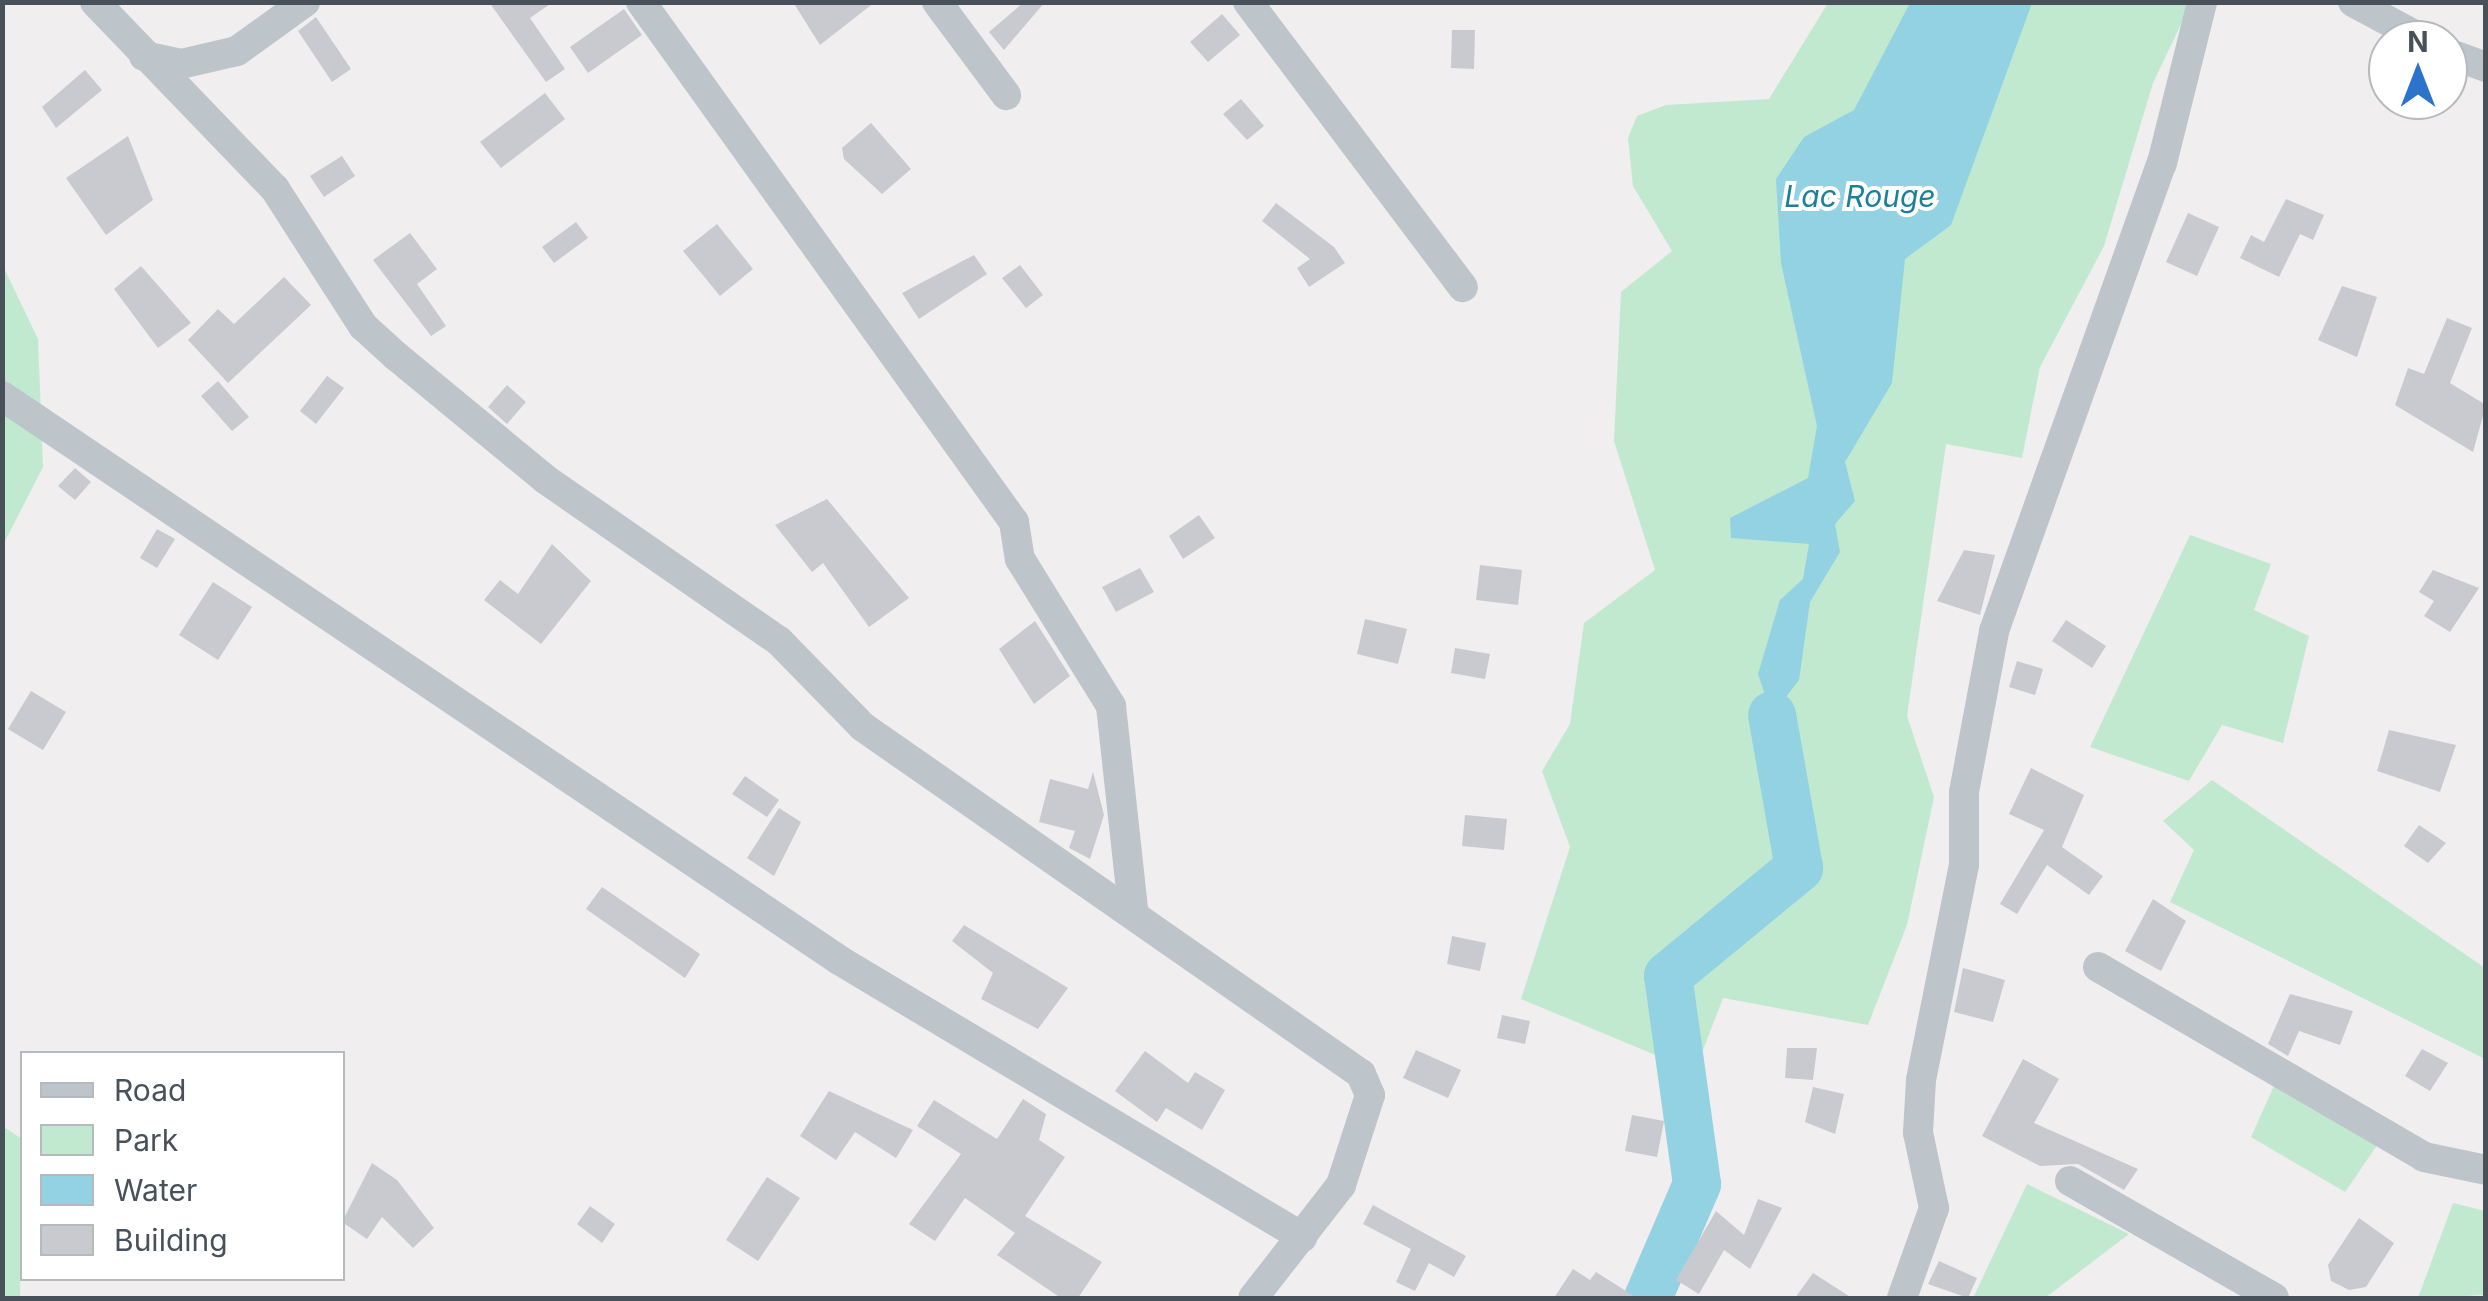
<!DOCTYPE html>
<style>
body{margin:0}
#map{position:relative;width:2488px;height:1301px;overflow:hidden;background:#f0eeee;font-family:Inter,sans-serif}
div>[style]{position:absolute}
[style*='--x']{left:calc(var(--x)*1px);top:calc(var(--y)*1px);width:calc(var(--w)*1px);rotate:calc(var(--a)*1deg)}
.green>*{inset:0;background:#c0e9d0}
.water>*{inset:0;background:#92d2e2}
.river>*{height:48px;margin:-24px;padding:0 24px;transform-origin:24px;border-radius:24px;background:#92d2e2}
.building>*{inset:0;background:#c9cad0}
.minor>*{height:30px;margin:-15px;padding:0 15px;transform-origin:15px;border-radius:15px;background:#bdc5cb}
span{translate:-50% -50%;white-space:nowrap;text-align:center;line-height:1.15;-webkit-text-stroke:8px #fff;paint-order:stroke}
.water-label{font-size:30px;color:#1b8098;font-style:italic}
.frame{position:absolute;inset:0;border:5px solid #485159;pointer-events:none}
.legend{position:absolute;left:20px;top:1051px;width:325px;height:230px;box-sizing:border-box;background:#fff;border:2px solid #b6b9bd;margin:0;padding:12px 18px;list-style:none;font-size:30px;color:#485159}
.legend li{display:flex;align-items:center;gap:20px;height:50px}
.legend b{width:50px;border:2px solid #b6b9bd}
.north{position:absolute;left:2368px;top:20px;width:100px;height:100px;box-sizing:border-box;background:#fff;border:2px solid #b6b9bd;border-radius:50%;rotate:0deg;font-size:28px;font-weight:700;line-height:40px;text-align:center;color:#485159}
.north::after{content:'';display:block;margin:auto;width:35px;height:45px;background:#2c74cb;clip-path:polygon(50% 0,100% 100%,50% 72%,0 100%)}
</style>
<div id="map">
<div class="green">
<div style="clip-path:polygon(1828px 3px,2191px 3px,2153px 83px,2104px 246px,2040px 367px,2022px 458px,1946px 444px,1907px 716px,1934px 797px,1907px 925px,1868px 1025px,1723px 998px,1703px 1050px,1658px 1056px,1521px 999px,1570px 847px,1542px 771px,1570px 724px,1584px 623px,1655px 570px,1614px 441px,1621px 292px,1672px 251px,1633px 186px,1628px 138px,1637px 116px,1666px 105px,1769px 99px)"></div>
<div style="clip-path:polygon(3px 266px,38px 339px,43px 467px,3px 545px)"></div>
<div style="clip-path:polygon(2190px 535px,2271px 564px,2254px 610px,2309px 636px,2283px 743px,2222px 725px,2189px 781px,2090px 747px)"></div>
<div style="clip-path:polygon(2212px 780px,2485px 968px,2485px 1059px,2170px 902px,2194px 850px,2163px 821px)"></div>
<div style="clip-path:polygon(2274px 1086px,2380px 1141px,2345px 1192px,2251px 1137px)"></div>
<div style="clip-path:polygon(2px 1126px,22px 1139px,20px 1298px,3px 1298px)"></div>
<div style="clip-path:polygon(2027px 1184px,2129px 1234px,2045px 1298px,1973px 1298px)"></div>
<div style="clip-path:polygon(2453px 1203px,2485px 1211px,2485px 1295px,2418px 1298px)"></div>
</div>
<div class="water">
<div style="clip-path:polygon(1910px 3px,2032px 3px,1951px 225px,1905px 259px,1892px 383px,1845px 462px,1855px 501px,1835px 524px,1840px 552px,1810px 602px,1799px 680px,1772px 715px,1758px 674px,1780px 600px,1803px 579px,1809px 544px,1731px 538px,1730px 518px,1808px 478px,1817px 426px,1781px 263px,1776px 179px,1804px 137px,1854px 110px)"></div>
</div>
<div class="river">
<div style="--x:1648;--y:1298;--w:124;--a:-66.7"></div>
<div style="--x:1697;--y:1184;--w:210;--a:-97.9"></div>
<div style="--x:1668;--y:976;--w:170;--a:-39.5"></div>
<div style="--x:1799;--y:868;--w:155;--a:-100"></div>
</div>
<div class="building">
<div style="clip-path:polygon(489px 2px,553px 2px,530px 18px,565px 69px,546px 82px)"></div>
<div style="clip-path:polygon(793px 2px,875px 2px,820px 45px)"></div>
<div style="clip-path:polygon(1024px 2px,1045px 2px,1004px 50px,989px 32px)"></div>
<div style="clip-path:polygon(624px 9px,642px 35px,588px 73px,570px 47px)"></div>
<div style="clip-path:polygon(1222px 14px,1240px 35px,1208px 62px,1190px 42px)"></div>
<div style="clip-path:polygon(316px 17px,351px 69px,332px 82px,298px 31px)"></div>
<div style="clip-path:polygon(1452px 30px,1475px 30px,1474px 69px,1451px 68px)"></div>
<div style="clip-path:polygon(85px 70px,102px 90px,56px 128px,42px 107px)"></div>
<div style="clip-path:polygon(545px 93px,565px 119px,501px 168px,480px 142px)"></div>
<div style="clip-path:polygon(1241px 99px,1264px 126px,1247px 140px,1223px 114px)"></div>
<div style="clip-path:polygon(871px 123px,911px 169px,882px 194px,844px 159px,842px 148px)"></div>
<div style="clip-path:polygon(128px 136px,153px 200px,106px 235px,66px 178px)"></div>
<div style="clip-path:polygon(342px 156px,355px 176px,324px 197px,310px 176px)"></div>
<div style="clip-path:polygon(2286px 199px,2324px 215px,2313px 240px,2300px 234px,2279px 277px,2240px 258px,2251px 235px,2264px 242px)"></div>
<div style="clip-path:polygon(1276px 203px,1334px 247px,1345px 263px,1309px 287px,1297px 268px,1310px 259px,1262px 221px)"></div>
<div style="clip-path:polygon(2188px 213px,2219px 227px,2197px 276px,2166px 262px)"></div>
<div style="clip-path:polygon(576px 222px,588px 238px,554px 263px,542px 247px)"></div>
<div style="clip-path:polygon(717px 224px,753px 269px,720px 296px,683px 251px)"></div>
<div style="clip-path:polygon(410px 233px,437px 269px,417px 284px,446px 326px,431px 336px,373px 260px)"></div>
<div style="clip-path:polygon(974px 255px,987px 274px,919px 319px,902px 293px)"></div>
<div style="clip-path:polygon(1020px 265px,1043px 295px,1026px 308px,1002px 278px)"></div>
<div style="clip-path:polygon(141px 266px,191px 323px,158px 348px,114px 289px)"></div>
<div style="clip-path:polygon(284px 277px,311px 305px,228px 383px,188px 340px,218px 309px,234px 324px)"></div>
<div style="clip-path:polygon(2342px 286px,2377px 297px,2357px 357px,2318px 340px)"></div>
<div style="clip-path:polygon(2447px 318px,2472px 328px,2450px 383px,2486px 405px,2473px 452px,2395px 405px,2408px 368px,2424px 374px)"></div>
<div style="clip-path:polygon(327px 376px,344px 388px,316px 424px,300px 411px)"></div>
<div style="clip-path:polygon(218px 381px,249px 417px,232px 431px,201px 396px)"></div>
<div style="clip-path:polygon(507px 385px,526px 402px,507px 424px,488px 407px)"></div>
<div style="clip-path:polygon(75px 468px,91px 482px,75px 500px,58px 486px)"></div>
<div style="clip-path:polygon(827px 499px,909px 598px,869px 627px,823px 563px,812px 572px,775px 525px)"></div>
<div style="clip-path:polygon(1199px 515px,1215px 538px,1183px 559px,1169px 536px)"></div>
<div style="clip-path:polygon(157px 529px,175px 539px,157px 568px,140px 558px)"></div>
<div style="clip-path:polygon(552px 544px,591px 581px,541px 644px,484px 600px,500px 580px,518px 594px)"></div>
<div style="clip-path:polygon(1964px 550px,1995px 555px,1980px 615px,1937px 601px)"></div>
<div style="clip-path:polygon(1480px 565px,1522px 570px,1518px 605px,1476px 600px)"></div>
<div style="clip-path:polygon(1140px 568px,1154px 592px,1116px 612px,1102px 587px)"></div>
<div style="clip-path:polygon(2433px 570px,2479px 588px,2450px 632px,2424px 616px,2434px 601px,2419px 592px)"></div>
<div style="clip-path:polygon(213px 582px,252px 607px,218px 660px,179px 635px)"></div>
<div style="clip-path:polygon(1365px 619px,1407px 629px,1398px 664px,1357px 654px)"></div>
<div style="clip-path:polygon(2066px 620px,2106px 646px,2092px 668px,2052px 641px)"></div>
<div style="clip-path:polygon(1035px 621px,1070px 676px,1034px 704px,999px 649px)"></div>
<div style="clip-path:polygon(1455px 648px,1490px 654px,1485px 679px,1451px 673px)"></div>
<div style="clip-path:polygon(2017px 661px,2043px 669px,2035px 695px,2009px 687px)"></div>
<div style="clip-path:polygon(31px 691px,66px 712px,43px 750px,8px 729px)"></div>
<div style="clip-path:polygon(2389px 730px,2456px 745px,2440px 792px,2377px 771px)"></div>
<div style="clip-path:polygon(2031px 768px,2084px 795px,2062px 847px,2103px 876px,2089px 895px,2047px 865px,2017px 914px,2000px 904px,2044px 830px,2009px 814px)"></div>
<div style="clip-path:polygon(1093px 772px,1104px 815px,1090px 859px,1069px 848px,1075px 831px,1039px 822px,1050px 779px,1088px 789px)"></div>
<div style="clip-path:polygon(745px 776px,779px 800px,767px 817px,732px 794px)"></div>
<div style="clip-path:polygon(779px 808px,801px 822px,774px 876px,747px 858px)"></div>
<div style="clip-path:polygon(1465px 815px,1507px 819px,1504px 850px,1462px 846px)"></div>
<div style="clip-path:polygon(2419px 825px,2446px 843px,2428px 863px,2404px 846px)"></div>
<div style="clip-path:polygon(602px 887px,700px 954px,685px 978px,586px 909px)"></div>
<div style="clip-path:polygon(2153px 899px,2186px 921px,2161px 971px,2125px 951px)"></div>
<div style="clip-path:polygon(964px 925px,1068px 988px,1038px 1029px,981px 999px,993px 973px,952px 941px)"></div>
<div style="clip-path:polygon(1452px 936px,1486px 943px,1480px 971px,1447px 964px)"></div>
<div style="clip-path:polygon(1963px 968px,2005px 980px,1993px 1022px,1954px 1012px)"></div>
<div style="clip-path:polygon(2290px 994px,2353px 1011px,2340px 1045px,2299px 1031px,2288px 1056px,2268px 1044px)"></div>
<div style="clip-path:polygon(1502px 1015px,1530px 1021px,1525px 1044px,1497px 1038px)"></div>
<div style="clip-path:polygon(1787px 1048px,1817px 1048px,1813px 1080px,1785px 1078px)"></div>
<div style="clip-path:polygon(2422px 1049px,2448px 1063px,2430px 1091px,2405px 1076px)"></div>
<div style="clip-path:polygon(1416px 1050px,1461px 1070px,1448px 1098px,1403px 1078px)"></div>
<div style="clip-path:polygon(1145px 1051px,1188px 1083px,1195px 1072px,1225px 1090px,1202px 1130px,1166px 1108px,1157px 1122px,1115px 1091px)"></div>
<div style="clip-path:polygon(2023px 1059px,2059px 1079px,2034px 1123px,2138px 1169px,2124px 1190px,2078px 1164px,2040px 1166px,1982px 1136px)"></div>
<div style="clip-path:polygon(1813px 1087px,1844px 1094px,1835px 1134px,1805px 1122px)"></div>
<div style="clip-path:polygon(829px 1091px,913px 1130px,896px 1158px,855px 1132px,836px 1160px,800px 1136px)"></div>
<div style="clip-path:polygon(1023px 1099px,1046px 1114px,1039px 1140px,1065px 1157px,1025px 1216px,1102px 1262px,1078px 1298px,1061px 1298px,997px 1255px,1015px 1233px,965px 1198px,935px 1241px,909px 1224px,961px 1154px,917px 1126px,934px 1100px,997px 1139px)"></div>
<div style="clip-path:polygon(1632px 1115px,1664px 1121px,1657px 1157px,1625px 1151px)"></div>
<div style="clip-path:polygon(372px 1163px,397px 1180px,434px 1228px,413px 1248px,382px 1217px,367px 1239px,342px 1222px)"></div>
<div style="clip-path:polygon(767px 1177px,800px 1198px,758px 1261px,726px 1240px)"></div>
<div style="clip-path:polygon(1758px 1199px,1782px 1208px,1750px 1269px,1724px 1250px,1699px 1294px,1676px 1280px,1716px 1211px,1744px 1235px)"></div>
<div style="clip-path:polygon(1373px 1205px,1466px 1256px,1454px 1277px,1429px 1263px,1415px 1291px,1396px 1282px,1411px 1249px,1363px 1224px)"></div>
<div style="clip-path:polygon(590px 1206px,615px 1224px,602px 1243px,577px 1224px)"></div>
<div style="clip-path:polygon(2359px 1218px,2394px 1243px,2366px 1287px,2349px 1290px,2331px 1281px,2328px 1265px)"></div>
<div style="clip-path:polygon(1939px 1261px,1977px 1278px,1968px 1298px,1928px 1284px)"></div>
<div style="clip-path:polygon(1573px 1269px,1590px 1280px,1596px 1272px,1637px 1298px,1554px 1298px)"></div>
<div style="clip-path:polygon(1813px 1273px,1852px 1298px,1795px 1298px)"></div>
</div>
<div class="minor">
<div style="--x:95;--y:2;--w:260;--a:46.1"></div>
<div style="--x:275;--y:189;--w:163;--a:57.3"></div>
<div style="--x:363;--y:326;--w:45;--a:42.3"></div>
<div style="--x:396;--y:356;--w:193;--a:39.5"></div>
<div style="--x:545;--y:479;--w:285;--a:34.7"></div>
<div style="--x:779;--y:641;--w:120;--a:45.7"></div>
<div style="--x:863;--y:727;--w:607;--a:34.87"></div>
<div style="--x:1361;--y:1074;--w:23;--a:67"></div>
<div style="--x:1370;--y:1095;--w:95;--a:107.9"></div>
<div style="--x:1341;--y:1185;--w:143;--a:127.9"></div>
<div style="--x:641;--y:2;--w:640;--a:54.35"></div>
<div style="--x:1014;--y:522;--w:37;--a:81"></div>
<div style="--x:1020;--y:559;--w:173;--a:58.2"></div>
<div style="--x:1111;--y:706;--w:204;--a:83.8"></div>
<div style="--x:937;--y:2;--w:116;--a:53.4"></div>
<div style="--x:1248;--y:2;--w:357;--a:53"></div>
<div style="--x:2353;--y:2;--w:81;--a:28.2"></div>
<div style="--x:2448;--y:53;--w:40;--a:20.2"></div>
<div style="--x:144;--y:56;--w:38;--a:12"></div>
<div style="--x:181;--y:64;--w:57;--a:-13.1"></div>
<div style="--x:237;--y:51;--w:84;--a:-35.8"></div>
<div style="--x:2;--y:396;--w:1009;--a:33.97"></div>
<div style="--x:839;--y:960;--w:540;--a:30.89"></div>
<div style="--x:2098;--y:967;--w:377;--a:30.2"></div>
<div style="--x:2424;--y:1157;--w:63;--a:11.8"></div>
<div style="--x:2070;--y:1181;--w:235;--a:29.8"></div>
<div style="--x:1902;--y:1298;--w:96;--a:-70.4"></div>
<div style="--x:1934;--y:1208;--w:77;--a:-102"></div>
<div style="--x:1918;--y:1133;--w:53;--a:-86.8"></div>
<div style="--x:1921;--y:1080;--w:219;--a:-78.7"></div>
<div style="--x:1964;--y:865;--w:73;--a:-90"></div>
<div style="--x:1964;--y:792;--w:164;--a:-79.4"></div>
<div style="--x:1994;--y:631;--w:497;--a:-70.3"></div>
<div style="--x:2162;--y:163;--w:166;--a:-76"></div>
</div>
<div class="water-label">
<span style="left:1860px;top:196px">Lac Rouge</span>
</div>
<div class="frame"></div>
<ul class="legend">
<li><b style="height:12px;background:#bdc5cb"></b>Road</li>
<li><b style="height:28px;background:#c0e9d0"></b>Park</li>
<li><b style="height:28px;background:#92d2e2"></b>Water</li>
<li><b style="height:28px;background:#c9cad0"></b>Building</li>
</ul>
<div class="north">N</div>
</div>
